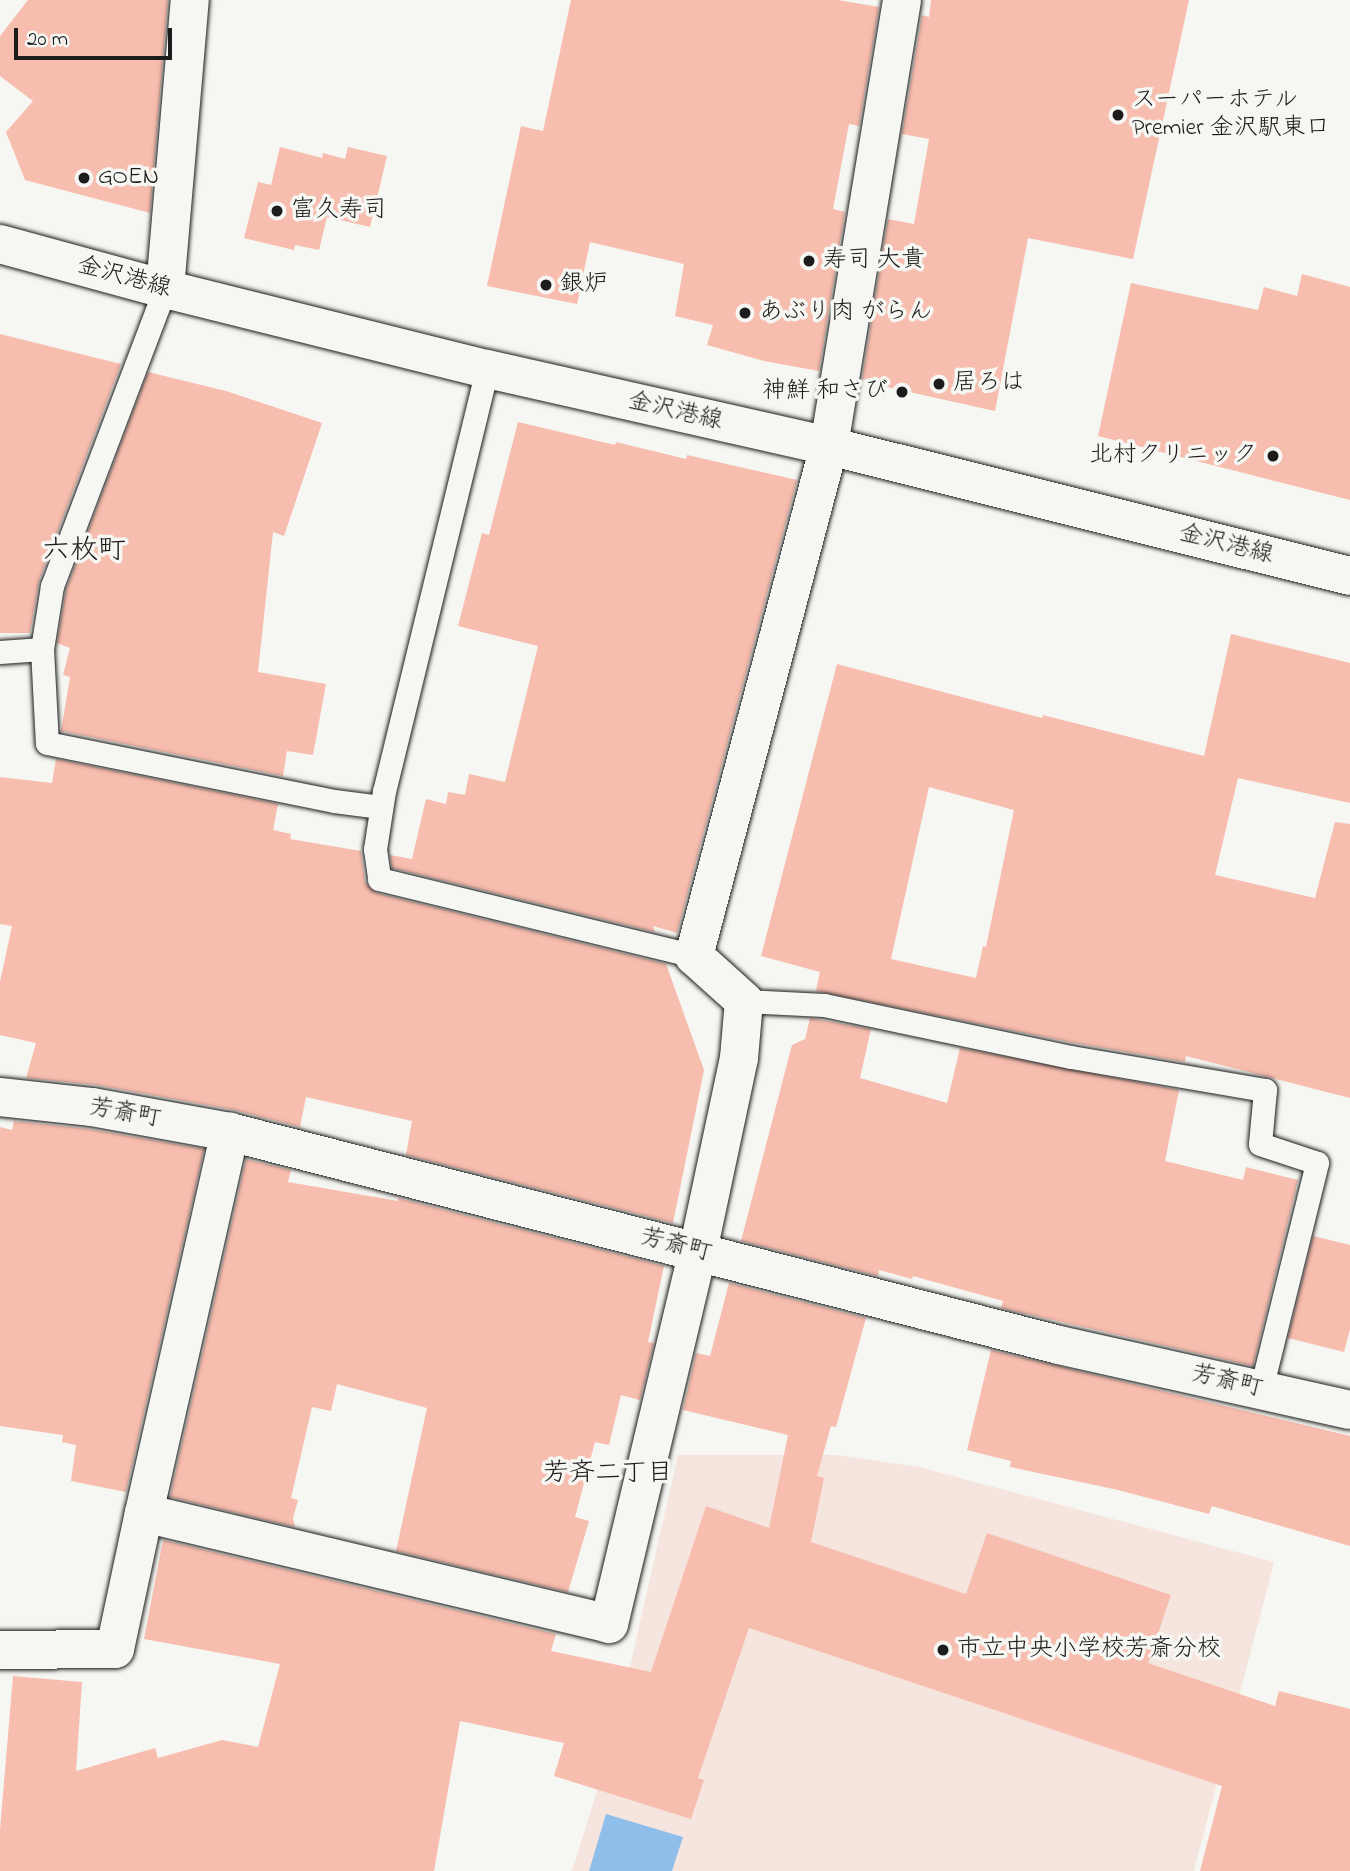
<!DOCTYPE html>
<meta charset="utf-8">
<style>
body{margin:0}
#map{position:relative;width:1350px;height:1871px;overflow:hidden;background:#f6f6f2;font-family:"Indie Flower","Klee One",sans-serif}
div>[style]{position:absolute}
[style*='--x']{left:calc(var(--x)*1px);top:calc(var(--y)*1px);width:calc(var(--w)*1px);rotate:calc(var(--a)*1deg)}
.built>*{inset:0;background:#f6e5de}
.water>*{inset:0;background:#8fbeea}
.building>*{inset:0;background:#f7bdae}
.roads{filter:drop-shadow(0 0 2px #1c1c1c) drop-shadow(0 0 2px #1c1c1c)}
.lane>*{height:23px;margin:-11.5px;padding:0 11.5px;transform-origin:11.5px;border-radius:11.5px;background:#f6f6f2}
.street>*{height:38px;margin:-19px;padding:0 19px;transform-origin:19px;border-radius:19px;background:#f6f6f2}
.primary>*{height:38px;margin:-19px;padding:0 19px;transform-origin:19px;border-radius:19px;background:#f6f6f2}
.dots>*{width:19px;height:19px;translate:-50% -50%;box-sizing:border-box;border:4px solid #f6f6f2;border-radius:50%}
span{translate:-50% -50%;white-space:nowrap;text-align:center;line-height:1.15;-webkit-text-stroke:7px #f6f6f2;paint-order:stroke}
.poi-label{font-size:24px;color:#1c1c1c}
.left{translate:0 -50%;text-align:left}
.right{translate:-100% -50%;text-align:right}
.street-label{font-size:24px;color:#1c1c1c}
.neighbourhood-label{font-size:26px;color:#1c1c1c}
.quarter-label{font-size:28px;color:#1c1c1c}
.scale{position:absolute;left:14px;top:28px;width:158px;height:32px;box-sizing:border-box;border:4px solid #1c1c1c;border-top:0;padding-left:9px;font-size:21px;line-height:24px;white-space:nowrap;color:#1c1c1c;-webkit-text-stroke:5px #f6f6f2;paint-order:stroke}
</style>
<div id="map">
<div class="built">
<div style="clip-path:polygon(678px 1455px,837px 1455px,919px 1467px,1274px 1562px,1194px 1871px,572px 1871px,614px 1737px)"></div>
</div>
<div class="water">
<div style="clip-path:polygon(606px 1814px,683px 1837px,672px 1871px,589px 1871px)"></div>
</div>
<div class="building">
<div style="clip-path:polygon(28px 0,168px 0,150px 213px,25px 180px,6px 132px,33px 101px,0 76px,0 36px)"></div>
<div style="clip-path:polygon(571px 0,838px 0,879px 7px,859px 126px,849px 124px,833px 209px,845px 212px,819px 371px,764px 361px,707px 345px,713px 325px,675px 316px,684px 264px,590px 242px,577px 304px,487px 286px,521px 126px,543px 131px)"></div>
<div style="clip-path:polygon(931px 0,1189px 0,1133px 259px,1028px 238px,995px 411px,869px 383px,869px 380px,862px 379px,888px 219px,914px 224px,929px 139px,902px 134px,922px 15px,929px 17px)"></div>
<div style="clip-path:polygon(280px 147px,322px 158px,323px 153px,345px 159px,348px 147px,387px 156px,370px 227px,327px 217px,319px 250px,295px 245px,294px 250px,244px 238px,258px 182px,271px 185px)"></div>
<div style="clip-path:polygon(1302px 274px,1350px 287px,1350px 500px,1098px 436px,1131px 283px,1258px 310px,1264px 287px,1297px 296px)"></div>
<div style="clip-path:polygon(0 334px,121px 364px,39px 581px,30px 633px,0 633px)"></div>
<div style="clip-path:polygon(148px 372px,226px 391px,322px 423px,284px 536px,273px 532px,258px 672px,326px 684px,313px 755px,287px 751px,283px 776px,61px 731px,70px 677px,63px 675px,70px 648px,57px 643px,66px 590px)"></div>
<div style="clip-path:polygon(518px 422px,615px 445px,616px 442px,686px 459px,687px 455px,797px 480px,677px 933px,653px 926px,655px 932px,392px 868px,390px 855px,412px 859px,426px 799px,446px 804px,448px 792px,465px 795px,469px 774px,505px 782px,538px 646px,458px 626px,482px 533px,489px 535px)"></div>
<div style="clip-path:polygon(evenodd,1231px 634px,1350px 663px,1350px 803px,1238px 778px,1215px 875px,1315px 898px,1335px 822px,1350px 824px,1350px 1098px,1186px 1056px,1185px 1062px,1074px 1043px,816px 991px,820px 972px,761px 956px,837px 664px,1042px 718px,1043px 715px,1204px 756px,1231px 634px,929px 787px,1014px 810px,986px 947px,983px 946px,976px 978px,891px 959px,929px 787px)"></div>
<div style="clip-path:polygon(56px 759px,278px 804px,273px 830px,291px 834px,290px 839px,361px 851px,365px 882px,376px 893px,666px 964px,704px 1070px,673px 1223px,406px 1155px,412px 1121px,306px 1097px,300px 1127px,234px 1110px,96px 1085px,26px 1078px,36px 1043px,0 1035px,0 982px,12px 926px,0 924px,0 777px,52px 783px)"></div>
<div style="clip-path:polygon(810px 1018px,871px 1029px,860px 1078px,947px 1103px,960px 1048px,1179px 1090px,1165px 1161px,1243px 1180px,1246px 1167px,1298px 1180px,1253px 1366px,1001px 1308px,1003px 1301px,913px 1276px,912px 1279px,879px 1270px,878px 1276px,741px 1241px,792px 1045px,805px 1039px)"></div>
<div style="clip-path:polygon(14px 1121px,89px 1129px,204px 1149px,126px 1492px,71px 1481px,76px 1445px,62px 1442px,63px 1435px,0 1426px,0 1127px,12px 1130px)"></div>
<div style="clip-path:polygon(246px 1159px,291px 1170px,288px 1182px,398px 1201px,398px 1198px,664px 1266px,648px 1342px,654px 1343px,640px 1400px,621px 1395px,609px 1445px,595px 1442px,575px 1517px,589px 1521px,568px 1592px,396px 1551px,427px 1408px,337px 1384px,331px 1411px,312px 1407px,291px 1498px,298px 1500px,293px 1518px,295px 1527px,170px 1497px)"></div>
<div style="clip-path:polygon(1313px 1236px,1350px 1245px,1350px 1329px,1344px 1352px,1288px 1338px)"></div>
<div style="clip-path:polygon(729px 1283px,866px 1318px,836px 1427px,831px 1426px,817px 1476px,824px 1478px,811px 1542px,966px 1594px,987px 1533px,1171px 1595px,1148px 1663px,1275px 1706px,1279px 1691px,1350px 1709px,1350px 1871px,1200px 1871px,1222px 1786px,749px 1628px,698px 1778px,704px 1780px,691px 1819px,554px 1776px,564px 1743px,460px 1721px,434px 1871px,0 1871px,0 1830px,13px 1676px,82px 1682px,76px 1771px,155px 1748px,158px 1758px,222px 1740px,258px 1747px,280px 1664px,144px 1639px,163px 1540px,556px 1634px,551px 1651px,651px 1672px,706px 1506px,769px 1528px,788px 1435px,683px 1410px,696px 1353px,710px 1356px)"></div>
<div style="clip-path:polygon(991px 1350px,1350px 1436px,1350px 1546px,1212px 1506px,1209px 1514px,1118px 1490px,1010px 1467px,1011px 1461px,967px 1450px)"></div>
</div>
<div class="roads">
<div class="lane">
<div style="--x:487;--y:369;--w:434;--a:103.7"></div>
<div style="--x:384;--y:791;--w:59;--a:98.8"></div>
<div style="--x:375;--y:849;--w:30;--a:82"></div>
<div style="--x:379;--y:879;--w:324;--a:13.7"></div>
<div style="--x:42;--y:649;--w:94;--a:87"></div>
<div style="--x:47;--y:743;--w:293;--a:11.4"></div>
<div style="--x:334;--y:801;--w:47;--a:7.3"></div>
<div style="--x:0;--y:652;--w:42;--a:-4.1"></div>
<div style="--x:42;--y:649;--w:64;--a:-81"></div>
<div style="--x:52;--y:586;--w:318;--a:-69.2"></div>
<div style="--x:744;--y:1001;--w:80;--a:2.9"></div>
<div style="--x:824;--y:1005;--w:252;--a:11.9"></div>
<div style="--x:1071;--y:1057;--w:197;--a:9.7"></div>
<div style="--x:1265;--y:1090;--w:54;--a:95.3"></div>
<div style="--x:1260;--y:1144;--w:60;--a:18.4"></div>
<div style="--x:1317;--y:1163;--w:234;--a:103.9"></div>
</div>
<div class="street">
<div style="--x:165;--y:289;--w:290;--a:-85.1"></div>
<div style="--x:0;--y:1097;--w:93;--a:6.2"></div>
<div style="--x:92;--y:1107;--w:140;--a:10.3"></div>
<div style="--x:230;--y:1132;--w:856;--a:14.41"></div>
<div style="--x:1059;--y:1345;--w:298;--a:12.6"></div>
<div style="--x:144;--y:1513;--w:391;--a:-77.3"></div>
<div style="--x:0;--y:1650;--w:115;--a:-0.5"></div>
<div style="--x:115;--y:1649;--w:139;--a:-78"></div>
<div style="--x:144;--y:1513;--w:478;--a:13.4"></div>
<div style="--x:609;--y:1624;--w:383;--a:-76.6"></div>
<div style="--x:698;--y:1251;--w:197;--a:-78"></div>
<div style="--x:739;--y:1058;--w:57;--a:-85"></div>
<div style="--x:744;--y:1001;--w:67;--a:-138"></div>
<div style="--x:694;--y:956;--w:528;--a:-75.17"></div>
<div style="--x:829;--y:446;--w:452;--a:-80.7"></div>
</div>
<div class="primary">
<div style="--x:0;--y:244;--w:171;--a:15.3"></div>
<div style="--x:165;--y:289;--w:332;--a:14"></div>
<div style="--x:487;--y:369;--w:351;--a:12.7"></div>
<div style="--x:829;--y:446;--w:537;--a:14.01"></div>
</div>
</div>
<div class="dots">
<div style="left:1118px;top:115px;background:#1c1c1c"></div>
<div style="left:84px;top:178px;background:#1c1c1c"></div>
<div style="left:277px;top:211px;background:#1c1c1c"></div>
<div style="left:809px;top:261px;background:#1c1c1c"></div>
<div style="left:546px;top:285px;background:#1c1c1c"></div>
<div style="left:745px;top:313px;background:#1c1c1c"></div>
<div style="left:939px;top:384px;background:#1c1c1c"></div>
<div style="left:902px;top:392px;background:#1c1c1c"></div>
<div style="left:1273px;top:456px;background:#1c1c1c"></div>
<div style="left:943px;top:1650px;background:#1c1c1c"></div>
</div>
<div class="poi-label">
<span class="left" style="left:1132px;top:115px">スーパーホテル<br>Premier 金沢駅東口</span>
<span class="left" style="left:98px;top:178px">GOEN</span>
<span class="left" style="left:291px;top:211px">富久寿司</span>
<span class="left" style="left:823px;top:261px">寿司 大貴</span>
<span class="left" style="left:560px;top:285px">銀炉</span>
<span class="left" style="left:759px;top:313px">あぶり肉 がらん</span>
<span class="left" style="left:953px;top:384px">居ろは</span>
<span class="right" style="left:888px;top:392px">神鮮 和さび</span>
<span class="right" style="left:1257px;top:456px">北村クリニック</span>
<span class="left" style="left:957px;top:1650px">市立中央小学校芳斎分校</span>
</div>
<div class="street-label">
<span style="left:124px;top:278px;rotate:15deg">金沢港線</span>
<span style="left:675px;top:412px;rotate:13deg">金沢港線</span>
<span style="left:1226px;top:545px;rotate:14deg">金沢港線</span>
<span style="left:125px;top:1114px;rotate:10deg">芳斎町</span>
<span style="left:676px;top:1246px;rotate:14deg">芳斎町</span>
<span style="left:1227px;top:1382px;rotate:13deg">芳斎町</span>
</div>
<div class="neighbourhood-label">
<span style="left:608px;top:1475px">芳斉二丁目</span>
</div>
<div class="quarter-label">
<span style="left:84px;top:552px">六枚町</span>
</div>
<div class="scale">20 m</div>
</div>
